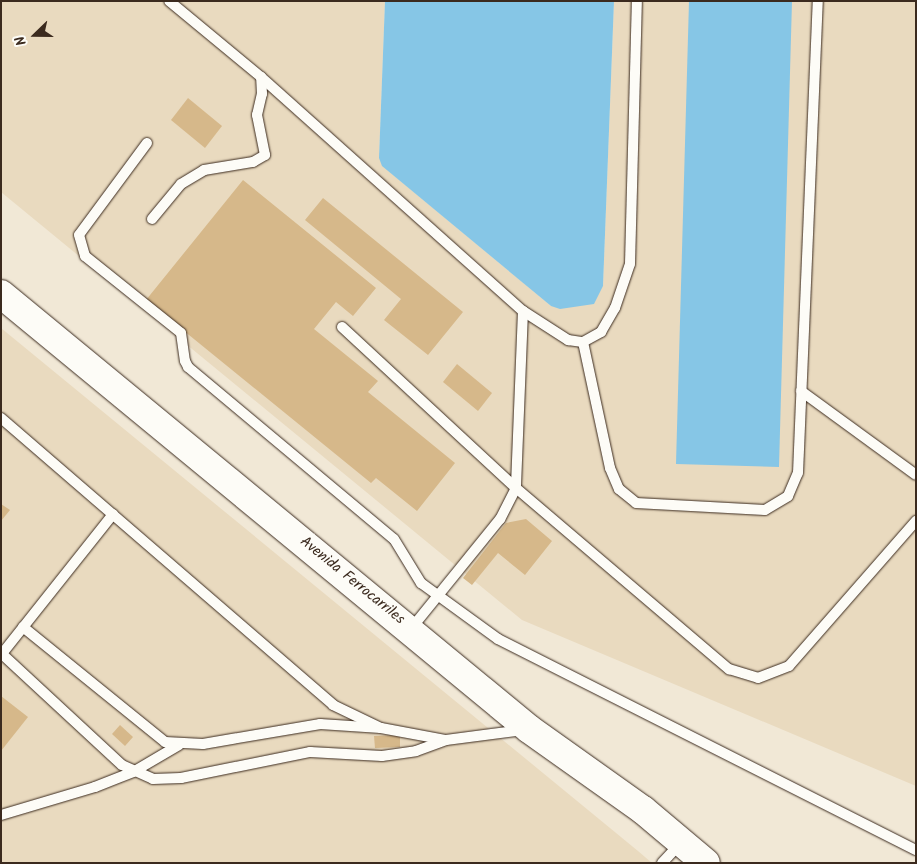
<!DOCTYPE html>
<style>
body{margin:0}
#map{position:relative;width:917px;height:864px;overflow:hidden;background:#f1e8d6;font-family:Kalam,sans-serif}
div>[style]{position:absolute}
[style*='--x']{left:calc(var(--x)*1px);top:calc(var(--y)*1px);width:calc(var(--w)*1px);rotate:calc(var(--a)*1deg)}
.built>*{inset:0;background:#e9dabf}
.water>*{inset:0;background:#86c6e6}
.building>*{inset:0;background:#d6b88a}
.roads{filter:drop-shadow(0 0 1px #3b2a1e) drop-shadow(0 0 1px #3b2a1e)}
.service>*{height:10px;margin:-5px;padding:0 5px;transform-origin:5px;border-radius:5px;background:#fdfcf7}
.secondary>*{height:28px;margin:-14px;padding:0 14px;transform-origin:14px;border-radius:14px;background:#fdfcf7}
span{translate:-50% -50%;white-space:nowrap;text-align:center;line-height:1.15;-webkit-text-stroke:4.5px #fdfcf7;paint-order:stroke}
.street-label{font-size:15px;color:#3b2a1e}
.frame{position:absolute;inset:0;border:2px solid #3b2a1e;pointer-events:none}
.north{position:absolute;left:10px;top:10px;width:50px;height:50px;-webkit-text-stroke:4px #fdfcf7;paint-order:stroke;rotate:248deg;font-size:14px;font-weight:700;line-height:20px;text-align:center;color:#3b2a1e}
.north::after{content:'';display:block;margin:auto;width:18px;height:22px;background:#3b2a1e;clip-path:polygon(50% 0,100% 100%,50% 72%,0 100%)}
</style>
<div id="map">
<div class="built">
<div style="clip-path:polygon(1px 1px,385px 1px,379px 158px,392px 174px,551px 306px,603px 286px,614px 1px,916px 1px,916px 786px,522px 620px,1px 192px)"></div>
<div style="clip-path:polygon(1px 328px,638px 851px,652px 863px,1px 863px)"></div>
</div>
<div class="water">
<div style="clip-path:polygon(385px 1px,614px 1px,603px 286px,594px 304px,560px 309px,551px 306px,382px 166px,379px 158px)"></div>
<div style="clip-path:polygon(689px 1px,792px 1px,779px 467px,676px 464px)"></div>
</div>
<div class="building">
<div style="clip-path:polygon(188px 98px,222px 126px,205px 148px,171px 120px)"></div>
<div style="clip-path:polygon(243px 180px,376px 288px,353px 316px,336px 302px,314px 329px,378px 381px,368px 392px,455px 463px,417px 511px,376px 478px,371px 483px,146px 300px)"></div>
<div style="clip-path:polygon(323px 198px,463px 312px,428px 355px,384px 320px,401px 299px,305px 220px)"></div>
<div style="clip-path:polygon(457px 364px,492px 393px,478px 411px,443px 382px)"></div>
<div style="clip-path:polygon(1px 504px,10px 510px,1px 521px)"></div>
<div style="clip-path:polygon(526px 519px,552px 541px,525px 575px,498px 553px,472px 585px,463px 578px,506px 523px)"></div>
<div style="clip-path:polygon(1px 696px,28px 717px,1px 751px)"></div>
<div style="clip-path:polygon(120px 725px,133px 737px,125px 746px,112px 734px)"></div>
<div style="clip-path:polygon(400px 735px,400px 747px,375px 748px,374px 736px)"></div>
</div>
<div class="roads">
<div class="service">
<div style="--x:261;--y:77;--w:351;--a:41.8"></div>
<div style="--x:523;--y:311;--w:177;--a:92.3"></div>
<div style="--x:516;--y:488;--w:35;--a:117"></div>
<div style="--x:500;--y:519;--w:141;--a:129"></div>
<div style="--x:147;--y:143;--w:114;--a:126.5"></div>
<div style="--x:79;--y:235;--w:22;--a:74"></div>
<div style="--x:85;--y:256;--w:123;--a:38.7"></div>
<div style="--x:181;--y:333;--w:28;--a:82"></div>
<div style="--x:185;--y:361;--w:7;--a:63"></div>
<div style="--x:188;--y:367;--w:268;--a:39.9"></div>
<div style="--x:394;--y:539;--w:52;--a:58.5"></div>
<div style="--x:421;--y:583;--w:95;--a:36"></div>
<div style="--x:498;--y:639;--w:468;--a:26.8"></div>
<div style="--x:152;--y:219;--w:45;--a:-50.4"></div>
<div style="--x:181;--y:184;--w:27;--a:-31"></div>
<div style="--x:204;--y:170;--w:50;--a:-9.3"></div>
<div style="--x:253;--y:162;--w:14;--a:-30"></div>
<div style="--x:265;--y:155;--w:41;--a:-101.3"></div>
<div style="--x:257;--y:115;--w:22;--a:-77"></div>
<div style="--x:262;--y:94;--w:17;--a:-93"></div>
<div style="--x:261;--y:77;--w:119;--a:-140.4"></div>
<div style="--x:523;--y:311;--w:54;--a:32.8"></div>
<div style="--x:568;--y:340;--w:15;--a:8"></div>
<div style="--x:583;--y:342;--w:21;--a:-29"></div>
<div style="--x:601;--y:332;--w:28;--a:-60"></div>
<div style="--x:615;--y:308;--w:46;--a:-71.2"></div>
<div style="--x:630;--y:264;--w:263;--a:-88.5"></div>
<div style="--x:342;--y:327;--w:237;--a:42.8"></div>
<div style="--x:516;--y:488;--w:280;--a:40.4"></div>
<div style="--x:729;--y:669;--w:30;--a:17"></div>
<div style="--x:758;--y:678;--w:33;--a:-21"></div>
<div style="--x:789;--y:666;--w:193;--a:-48.8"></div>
<div style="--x:583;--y:342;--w:129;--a:77.9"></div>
<div style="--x:610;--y:468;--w:23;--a:67"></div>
<div style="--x:619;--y:489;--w:22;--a:39"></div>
<div style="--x:636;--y:503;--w:129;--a:3.1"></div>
<div style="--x:765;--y:510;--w:27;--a:-31"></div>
<div style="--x:788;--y:496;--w:25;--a:-67"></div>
<div style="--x:798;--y:473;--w:472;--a:-87.6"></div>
<div style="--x:801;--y:391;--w:142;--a:36.1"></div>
<div style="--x:1;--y:418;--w:439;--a:40.8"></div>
<div style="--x:333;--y:705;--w:53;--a:25.6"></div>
<div style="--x:23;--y:627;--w:183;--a:39"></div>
<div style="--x:165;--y:742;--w:38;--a:3"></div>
<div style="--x:203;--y:744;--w:119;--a:-9.7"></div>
<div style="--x:320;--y:724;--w:61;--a:3.8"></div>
<div style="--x:381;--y:728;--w:65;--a:10.6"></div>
<div style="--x:2;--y:654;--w:163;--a:42.8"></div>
<div style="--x:122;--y:765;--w:34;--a:24"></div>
<div style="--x:153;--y:779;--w:28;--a:-2"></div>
<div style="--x:181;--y:778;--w:132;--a:-11.4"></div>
<div style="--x:310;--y:752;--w:72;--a:3.2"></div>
<div style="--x:382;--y:756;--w:34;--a:-8"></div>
<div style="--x:416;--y:751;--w:32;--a:-20"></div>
<div style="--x:446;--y:740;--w:78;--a:-7.4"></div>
<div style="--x:1;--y:655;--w:180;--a:-51.5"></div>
<div style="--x:1;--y:815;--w:98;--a:-16.6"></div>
<div style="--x:95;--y:787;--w:41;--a:-21.5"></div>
<div style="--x:133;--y:772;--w:53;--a:-30.4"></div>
<div style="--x:662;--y:863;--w:26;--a:-47"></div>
</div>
<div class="secondary">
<div style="--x:1;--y:294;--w:684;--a:39.48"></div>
<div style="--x:529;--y:729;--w:140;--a:35.4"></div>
<div style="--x:643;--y:810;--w:82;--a:40.1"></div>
</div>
</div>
<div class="street-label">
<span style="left:352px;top:581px;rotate:39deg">Avenida Ferrocarriles</span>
</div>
<div class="frame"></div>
<div class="north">N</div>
</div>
